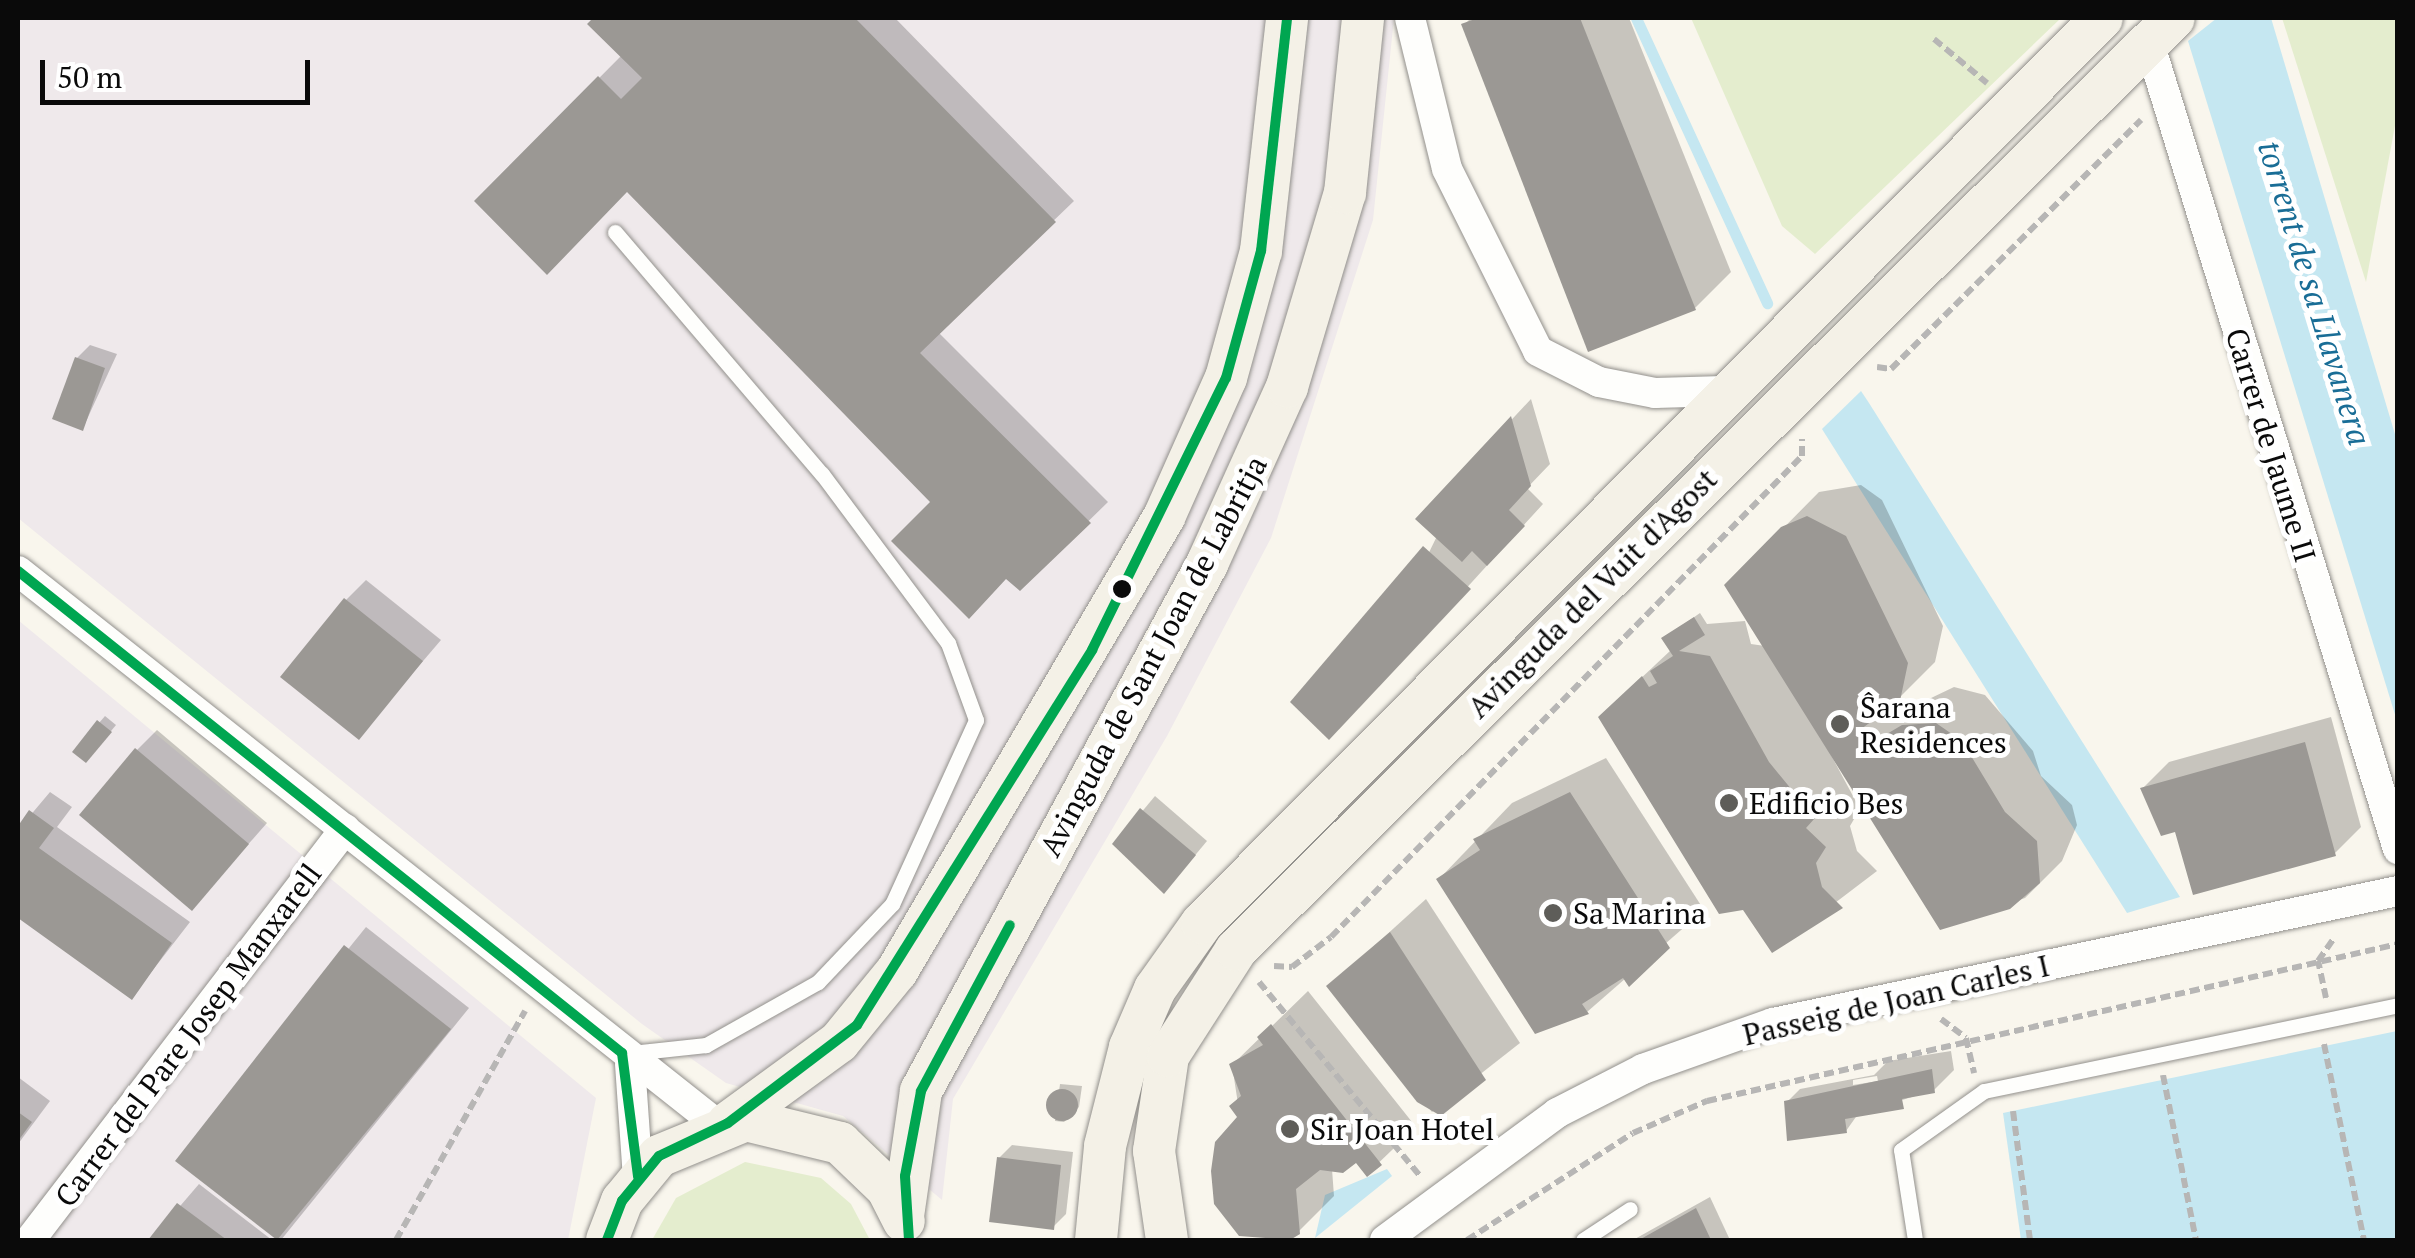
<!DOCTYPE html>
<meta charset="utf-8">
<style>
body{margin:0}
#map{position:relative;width:2415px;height:1258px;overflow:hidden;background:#f9f6ed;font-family:"PT Serif",serif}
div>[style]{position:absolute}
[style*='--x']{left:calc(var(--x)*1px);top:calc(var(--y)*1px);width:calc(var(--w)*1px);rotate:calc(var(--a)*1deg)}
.industrial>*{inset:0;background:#efe9eb}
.green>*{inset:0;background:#e4edce}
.water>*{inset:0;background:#c5e7f1}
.shadow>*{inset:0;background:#0003}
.stream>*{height:11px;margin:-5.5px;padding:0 5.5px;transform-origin:5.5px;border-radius:5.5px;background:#c5e7f1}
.building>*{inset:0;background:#9b9894}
.round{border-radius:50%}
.path>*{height:6px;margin-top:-3px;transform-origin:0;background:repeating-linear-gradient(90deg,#b7b6b5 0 10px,transparent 0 15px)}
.roads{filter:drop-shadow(0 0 2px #92908c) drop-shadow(0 0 2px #92908c)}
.lane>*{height:15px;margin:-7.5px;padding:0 7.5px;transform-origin:7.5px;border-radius:7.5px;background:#fefefc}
.street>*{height:30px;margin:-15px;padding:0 15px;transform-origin:15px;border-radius:15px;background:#fefefc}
.secondary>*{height:42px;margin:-21px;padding:0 21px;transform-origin:21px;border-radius:21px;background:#f4f1e7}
.bus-1>*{height:10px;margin:-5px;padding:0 5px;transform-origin:5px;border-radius:5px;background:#00a651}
.dots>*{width:28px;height:28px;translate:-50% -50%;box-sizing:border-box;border:5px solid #fff;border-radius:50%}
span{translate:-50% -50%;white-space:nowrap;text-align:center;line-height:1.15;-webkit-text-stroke:10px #fff;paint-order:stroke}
.street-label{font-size:30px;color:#0a0a0a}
.poi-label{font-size:30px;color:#0a0a0a}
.left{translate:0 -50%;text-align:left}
.water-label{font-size:32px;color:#196d96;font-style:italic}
.frame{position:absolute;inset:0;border:20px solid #0a0a0a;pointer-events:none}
.scale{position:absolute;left:40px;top:60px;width:270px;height:45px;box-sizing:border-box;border:5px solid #0a0a0a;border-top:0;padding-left:12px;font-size:30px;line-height:35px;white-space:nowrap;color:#0a0a0a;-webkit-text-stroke:8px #fff;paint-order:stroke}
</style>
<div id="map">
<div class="industrial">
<div style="clip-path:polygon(18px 18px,1394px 18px,1373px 220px,1271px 538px,1167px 736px,953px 1099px,942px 1200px,843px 1116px,726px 1083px,642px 1024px,18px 518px)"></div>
<div style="clip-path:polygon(18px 620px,596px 1098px,568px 1240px,18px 1240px)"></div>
</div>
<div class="green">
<div style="clip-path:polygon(1691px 18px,2061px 18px,1815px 254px,1782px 226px)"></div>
<div style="clip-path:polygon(2282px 18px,2397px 18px,2397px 115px,2366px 282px)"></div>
<div style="clip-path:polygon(745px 1162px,821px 1178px,851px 1204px,870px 1240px,652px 1240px,676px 1198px)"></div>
</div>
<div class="water">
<div style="clip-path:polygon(2217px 18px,2271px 18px,2397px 441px,2397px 721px,2188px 41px)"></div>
<div style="clip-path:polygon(1861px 391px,1869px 403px,2180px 897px,2127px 913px,1822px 429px)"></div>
<div style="clip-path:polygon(2397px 1031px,2397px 1240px,2021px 1240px,2003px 1113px)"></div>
<div style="clip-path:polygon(1387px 1169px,1392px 1176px,1315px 1238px,1325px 1195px)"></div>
</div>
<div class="shadow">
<div style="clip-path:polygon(596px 18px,895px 18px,1074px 201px,938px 332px,1108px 502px,1020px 588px,627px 189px,477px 201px,622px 55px,590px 24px)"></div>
<div style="clip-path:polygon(1471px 18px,1629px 18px,1731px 272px,1695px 308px,1464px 25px)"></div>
<div style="clip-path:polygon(90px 345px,117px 354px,83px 428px,77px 358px)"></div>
<div style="clip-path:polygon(1531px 399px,1550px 464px,1527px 488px,1543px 504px,1349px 717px,1437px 536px,1419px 519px)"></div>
<div style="clip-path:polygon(1861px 485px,1882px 500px,1943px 626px,1935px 662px,1899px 698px,1906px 710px,1954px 687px,1985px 695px,2033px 751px,2041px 776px,2072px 805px,2077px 825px,2062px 861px,2025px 898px,1941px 927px,1817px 729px,1860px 809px,1850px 826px,1857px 851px,1877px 871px,1773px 950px,1637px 682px,1671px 650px,1664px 638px,1700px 613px,1707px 624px,1745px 621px,1751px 644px,1765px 646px,1727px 585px,1819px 492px)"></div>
<div style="clip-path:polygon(366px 580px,441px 640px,359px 736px,346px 600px)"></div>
<div style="clip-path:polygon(105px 716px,116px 725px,92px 754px,75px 751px)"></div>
<div style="clip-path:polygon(2331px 717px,2361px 827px,2335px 853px,2177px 829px,2143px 788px,2169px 762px)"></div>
<div style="clip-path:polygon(157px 730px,267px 823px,192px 908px,137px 750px)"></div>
<div style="clip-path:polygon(1606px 758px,1704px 910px,1587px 1012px,1439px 879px,1512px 803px)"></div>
<div style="clip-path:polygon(50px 792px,72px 807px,57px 827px,190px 922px,132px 997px,18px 915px,18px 830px)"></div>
<div style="clip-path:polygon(1155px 796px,1207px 841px,1177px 877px,1115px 844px)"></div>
<div style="clip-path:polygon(1426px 899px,1520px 1043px,1432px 1112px,1330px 986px)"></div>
<div style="clip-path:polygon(366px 927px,469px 1008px,281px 1240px,178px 1160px)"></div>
<div style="clip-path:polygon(1308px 991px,1416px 1127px,1367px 1174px,1357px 1160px,1332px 1169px,1334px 1196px,1298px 1232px,1240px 1117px,1232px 1065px)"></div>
<div style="clip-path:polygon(evenodd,1951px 1051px,1954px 1070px,1934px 1090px,1858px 1114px,1846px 1131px,1787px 1102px,1800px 1089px,1874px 1075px,1888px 1061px,1951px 1051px,1877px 1076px,1878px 1081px,1853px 1085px,1853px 1080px,1877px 1076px)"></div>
<div style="clip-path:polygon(18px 1077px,50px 1101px,18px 1144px)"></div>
<div style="clip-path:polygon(1060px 1084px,1082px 1086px,1079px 1107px,1064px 1122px,1055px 1121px)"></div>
<div style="clip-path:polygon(1012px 1145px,1073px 1152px,1066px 1214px,1053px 1227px,999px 1158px)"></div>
<div style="clip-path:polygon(199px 1184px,272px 1240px,151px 1240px)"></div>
<div style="clip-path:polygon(1710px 1197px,1730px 1240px,1633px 1240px)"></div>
</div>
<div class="stream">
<div style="--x:1636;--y:18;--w:314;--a:65.3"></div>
</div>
<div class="building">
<div style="clip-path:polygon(593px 18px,855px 18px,1056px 222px,920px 353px,1091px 523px,1020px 591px,1006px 579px,969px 619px,891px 541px,930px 502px,627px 192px,547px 275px,474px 201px,598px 76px,621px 99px,642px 78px,587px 24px)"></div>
<div style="clip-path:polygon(1478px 18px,1580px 18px,1696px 310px,1588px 352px,1461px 24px)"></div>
<div style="clip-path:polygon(75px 357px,105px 368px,83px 431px,52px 419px)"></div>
<div style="clip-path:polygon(1511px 416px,1531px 486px,1509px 510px,1525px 526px,1487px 566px,1472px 551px,1462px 562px,1415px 519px)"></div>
<div style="clip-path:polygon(1807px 516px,1846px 536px,1908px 663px,1900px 701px,1861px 729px,1870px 744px,1902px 725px,1936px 723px,1962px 741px,2005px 812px,2037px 841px,2040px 883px,2010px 909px,1940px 930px,1724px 585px,1781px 527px)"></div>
<div style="clip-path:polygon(1423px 546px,1471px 589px,1329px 740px,1290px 702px)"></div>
<div style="clip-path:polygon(344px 598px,423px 661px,359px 740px,280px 677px)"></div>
<div style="clip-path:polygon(1694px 617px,1705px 635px,1679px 651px,1710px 656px,1769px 762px,1815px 818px,1806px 828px,1826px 847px,1816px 863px,1822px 887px,1843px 908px,1772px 953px,1743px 910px,1719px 914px,1598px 717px,1642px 676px,1649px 687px,1657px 683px,1650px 671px,1673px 656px,1661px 638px)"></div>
<div style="clip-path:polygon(97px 720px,112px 732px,86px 763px,72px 752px)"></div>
<div style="clip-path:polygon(2305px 742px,2336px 856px,2193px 895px,2175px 832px,2161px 836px,2140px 788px)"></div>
<div style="clip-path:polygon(135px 748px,249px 844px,192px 911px,79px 815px)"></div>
<div style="clip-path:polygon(1570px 792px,1670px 948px,1629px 987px,1623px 978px,1582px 1004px,1589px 1014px,1535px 1034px,1436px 879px,1480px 850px,1473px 839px)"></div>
<div style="clip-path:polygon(1140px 808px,1196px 855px,1164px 894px,1112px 844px)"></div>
<div style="clip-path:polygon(29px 810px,54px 828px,39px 848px,172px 943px,132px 1000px,18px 918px,18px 826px)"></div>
<div style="clip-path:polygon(1390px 932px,1486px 1080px,1441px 1116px,1417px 1102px,1326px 986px)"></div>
<div style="clip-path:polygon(344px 945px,451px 1029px,277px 1240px,175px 1161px)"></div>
<div style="clip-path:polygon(1271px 1024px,1382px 1165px,1367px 1177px,1356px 1163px,1343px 1173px,1320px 1170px,1296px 1189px,1300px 1234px,1290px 1240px,1239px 1236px,1214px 1204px,1211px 1171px,1215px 1142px,1237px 1117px,1229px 1106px,1241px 1096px,1229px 1064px,1263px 1045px,1257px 1037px)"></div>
<div style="clip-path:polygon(1932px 1069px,1935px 1093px,1902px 1099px,1904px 1109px,1845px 1119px,1847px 1133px,1787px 1141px,1784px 1101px)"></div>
<div class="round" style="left:1046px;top:1089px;width:32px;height:32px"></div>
<div style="clip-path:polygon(18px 1112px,32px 1122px,18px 1141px)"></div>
<div style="clip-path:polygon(997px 1157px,1061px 1165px,1054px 1230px,989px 1222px)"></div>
<div style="clip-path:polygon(177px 1203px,227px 1240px,148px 1240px)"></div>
<div style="clip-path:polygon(1696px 1208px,1711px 1240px,1639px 1240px)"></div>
</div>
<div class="path">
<div style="--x:1934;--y:39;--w:69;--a:39.7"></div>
<div style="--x:1877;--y:367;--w:14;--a:8"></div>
<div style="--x:1891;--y:369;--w:353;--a:-44.9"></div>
<div style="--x:1274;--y:966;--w:18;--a:3"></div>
<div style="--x:1292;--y:967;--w:49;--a:-37.6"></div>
<div style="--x:1331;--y:937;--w:673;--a:-45.6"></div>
<div style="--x:1802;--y:456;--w:17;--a:-90"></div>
<div style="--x:1259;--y:982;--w:252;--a:50.3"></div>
<div style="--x:2326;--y:998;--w:38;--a:-102"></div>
<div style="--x:2318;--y:961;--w:29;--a:-55"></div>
<div style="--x:1941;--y:1019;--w:31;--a:37"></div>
<div style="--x:1966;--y:1038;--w:36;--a:77"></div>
<div style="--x:2324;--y:1044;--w:200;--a:78.5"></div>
<div style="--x:2163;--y:1075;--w:168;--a:78.7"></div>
<div style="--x:2013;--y:1111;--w:130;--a:82.5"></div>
<div style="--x:396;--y:1240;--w:263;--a:-60.6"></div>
<div style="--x:1467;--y:1240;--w:197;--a:-32.8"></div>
<div style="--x:1633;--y:1133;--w:81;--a:-23.4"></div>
<div style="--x:1707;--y:1101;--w:709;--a:-12.8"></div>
</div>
<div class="roads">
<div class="lane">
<div style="--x:615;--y:232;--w:318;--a:49.5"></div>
<div style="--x:822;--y:474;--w:211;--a:53.3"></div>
<div style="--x:948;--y:643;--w:82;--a:70"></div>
<div style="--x:976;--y:720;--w:202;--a:114.5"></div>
<div style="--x:892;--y:904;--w:108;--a:133.5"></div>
<div style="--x:818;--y:982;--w:129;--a:150.6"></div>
<div style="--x:706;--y:1045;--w:75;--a:173.9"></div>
<div style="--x:1583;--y:1240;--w:56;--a:-33.4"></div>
<div style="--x:1915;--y:1240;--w:91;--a:-98.8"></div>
<div style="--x:1901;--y:1150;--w:102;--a:-35.4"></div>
<div style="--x:1984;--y:1091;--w:423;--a:-11.7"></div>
</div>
<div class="street">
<div style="--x:1410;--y:18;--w:155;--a:76.2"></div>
<div style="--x:1447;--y:169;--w:203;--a:63.4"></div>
<div style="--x:1538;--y:351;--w:68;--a:26.9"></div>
<div style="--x:1599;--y:382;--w:57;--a:11.1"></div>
<div style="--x:1655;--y:393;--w:69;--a:-1.7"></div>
<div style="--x:2148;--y:39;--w:848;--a:72.85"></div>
<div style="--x:18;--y:571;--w:893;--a:38.36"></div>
<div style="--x:630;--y:1064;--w:113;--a:86"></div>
<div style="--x:30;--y:1240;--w:518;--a:-52.53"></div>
<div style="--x:1385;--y:1240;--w:214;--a:-36.4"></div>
<div style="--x:1557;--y:1113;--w:97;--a:-27.1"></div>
<div style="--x:1643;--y:1069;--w:138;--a:-19.5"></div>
<div style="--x:1773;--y:1023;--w:639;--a:-11.93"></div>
</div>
<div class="secondary">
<div style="--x:728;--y:1123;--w:137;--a:-36.1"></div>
<div style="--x:839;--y:1042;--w:92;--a:-50.8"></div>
<div style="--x:897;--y:971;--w:527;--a:-59.54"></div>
<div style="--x:1164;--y:517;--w:152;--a:-66"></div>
<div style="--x:1226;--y:378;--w:132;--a:-74.6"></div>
<div style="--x:1261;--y:251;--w:234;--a:-83.6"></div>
<div style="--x:903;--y:1216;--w:126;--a:-81.8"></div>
<div style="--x:921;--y:1091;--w:600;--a:-61.51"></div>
<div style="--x:1207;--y:564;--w:194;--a:-65.7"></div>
<div style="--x:1287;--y:387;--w:202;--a:-73.4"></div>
<div style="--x:1345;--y:193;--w:176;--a:-84.1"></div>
<div style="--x:607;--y:1240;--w:42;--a:-69"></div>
<div style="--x:622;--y:1201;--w:58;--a:-50.6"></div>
<div style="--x:659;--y:1156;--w:94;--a:-22.5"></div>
<div style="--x:746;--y:1120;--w:97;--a:13.7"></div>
<div style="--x:840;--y:1143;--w:65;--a:43.8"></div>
<div style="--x:887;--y:1188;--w:37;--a:63"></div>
<div style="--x:1096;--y:1240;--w:94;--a:-84.5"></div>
<div style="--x:1105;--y:1146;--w:102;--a:-75.8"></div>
<div style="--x:1130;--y:1047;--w:63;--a:-66.7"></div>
<div style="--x:1155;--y:989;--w:81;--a:-54.5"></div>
<div style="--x:1202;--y:923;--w:1276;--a:-45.16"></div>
<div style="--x:1167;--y:1240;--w:90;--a:-98.3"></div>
<div style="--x:1154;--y:1151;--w:96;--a:-81.6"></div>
<div style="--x:1168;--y:1056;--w:126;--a:-57.3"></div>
<div style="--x:1236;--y:950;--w:1322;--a:-44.82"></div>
</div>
</div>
<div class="bus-1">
<div style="--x:18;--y:571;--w:773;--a:38.59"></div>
<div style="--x:622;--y:1053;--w:125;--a:82.6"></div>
<div style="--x:607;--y:1240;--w:42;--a:-69"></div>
<div style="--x:622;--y:1201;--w:58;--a:-50.6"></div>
<div style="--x:659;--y:1156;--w:76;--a:-25.6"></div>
<div style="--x:728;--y:1123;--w:162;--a:-37.2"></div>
<div style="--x:857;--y:1025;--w:443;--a:-57.9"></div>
<div style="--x:1092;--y:650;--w:303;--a:-63.8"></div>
<div style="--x:1226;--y:378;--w:132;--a:-74.6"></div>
<div style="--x:1261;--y:251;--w:234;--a:-83.6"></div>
<div style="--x:909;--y:1240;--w:64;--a:-93.6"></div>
<div style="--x:905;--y:1176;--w:86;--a:-79.3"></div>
<div style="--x:921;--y:1091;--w:188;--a:-61.8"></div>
</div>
<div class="dots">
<div style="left:1122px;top:589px;background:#0a0a0a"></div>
<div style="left:1840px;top:724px;background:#5e5d59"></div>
<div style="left:1729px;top:803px;background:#5e5d59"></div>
<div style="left:1553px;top:913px;background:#5e5d59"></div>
<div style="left:1290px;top:1129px;background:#5e5d59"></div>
</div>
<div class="street-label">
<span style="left:2271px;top:445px;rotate:73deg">Carrer de Jaume II</span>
<span style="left:1592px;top:593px;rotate:-45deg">Avinguda del Vuit d'Agost</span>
<span style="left:1153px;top:656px;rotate:-62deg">Avinguda de Sant Joan de Labritja</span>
<span style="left:1896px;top:1000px;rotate:-13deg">Passeig de Joan Carles I</span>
<span style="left:188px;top:1035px;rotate:-53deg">Carrer del Pare Josep Manxarell</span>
</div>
<div class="poi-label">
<span class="left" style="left:1860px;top:724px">Ŝarana<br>Residences</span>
<span class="left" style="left:1749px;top:803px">Edificio Bes</span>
<span class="left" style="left:1573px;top:913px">Sa Marina</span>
<span class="left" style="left:1310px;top:1129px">Sir Joan Hotel</span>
</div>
<div class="water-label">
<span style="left:2315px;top:293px;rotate:73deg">torrent de sa Llavanera</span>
</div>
<div class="frame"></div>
<div class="scale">50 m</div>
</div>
